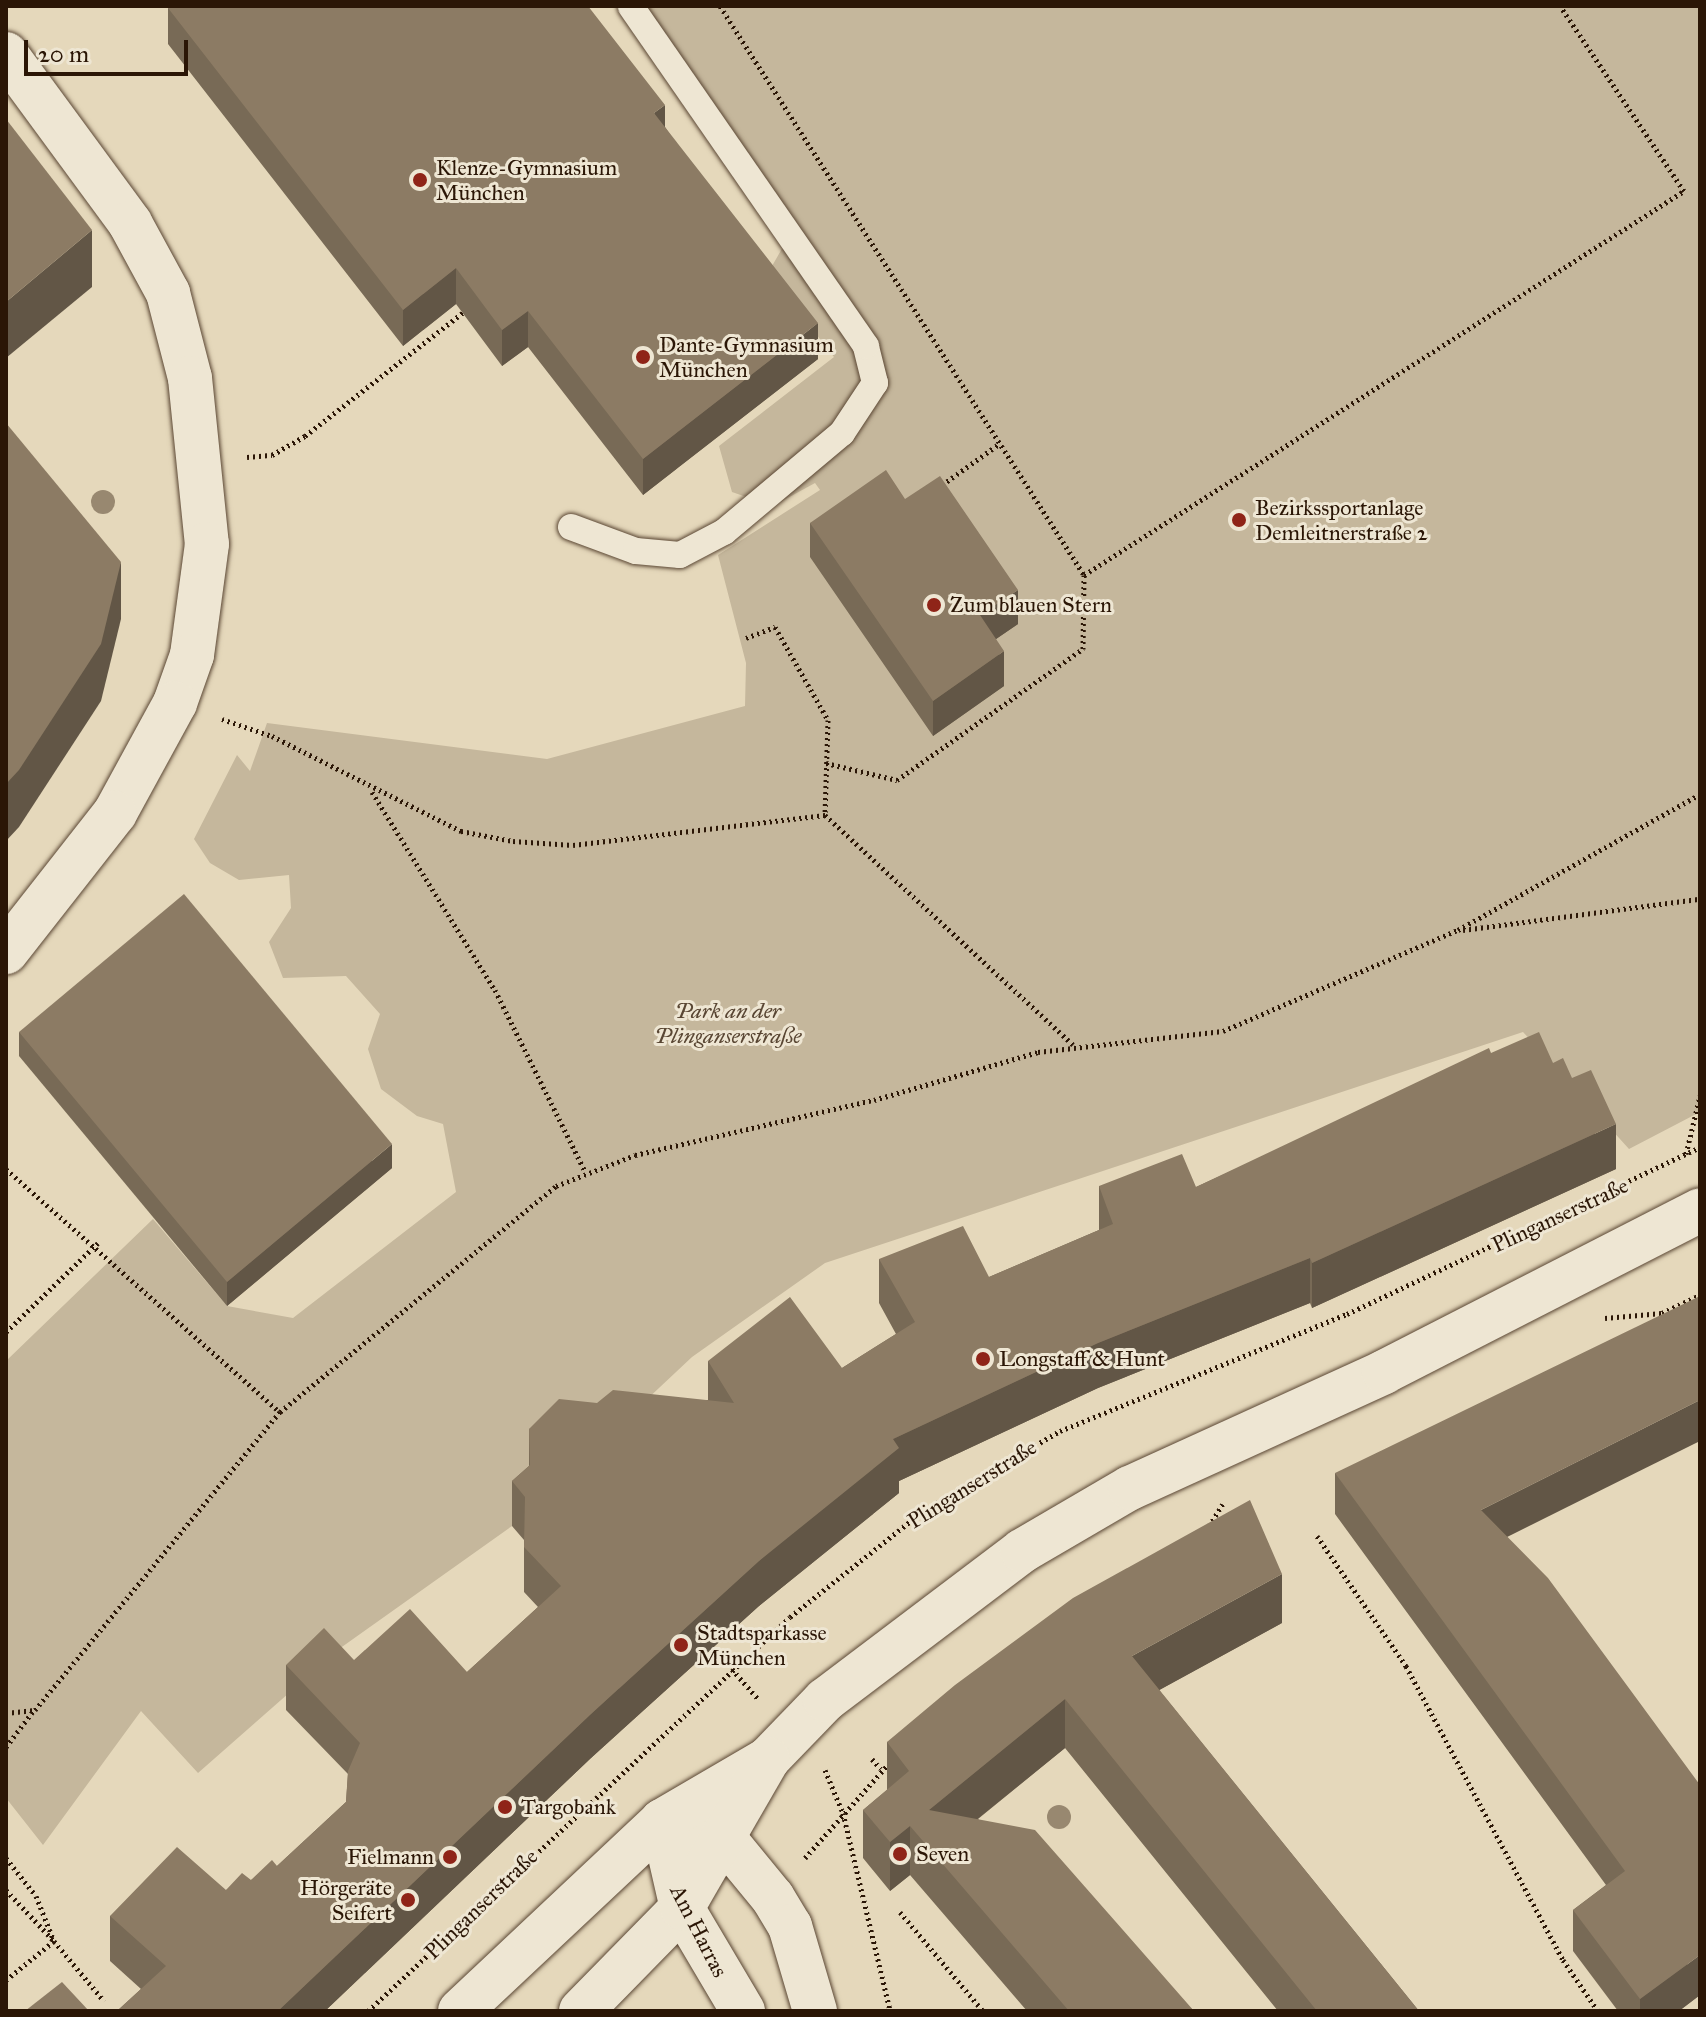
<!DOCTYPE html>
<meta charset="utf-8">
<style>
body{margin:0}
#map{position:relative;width:1706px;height:2017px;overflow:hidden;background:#e5d8bb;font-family:"IM FELL Great Primer",serif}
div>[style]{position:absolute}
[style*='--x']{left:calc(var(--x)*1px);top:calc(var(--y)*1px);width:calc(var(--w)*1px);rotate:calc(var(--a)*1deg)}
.green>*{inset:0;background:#c5b79c}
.path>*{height:5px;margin-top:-2.5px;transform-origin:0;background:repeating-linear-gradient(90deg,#2b1606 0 2px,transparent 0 6px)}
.roads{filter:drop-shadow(0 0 2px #5a4633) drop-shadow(0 0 2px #5a4633)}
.lane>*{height:26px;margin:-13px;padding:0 13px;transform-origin:13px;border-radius:13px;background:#eee6d3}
.street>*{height:44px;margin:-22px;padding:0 22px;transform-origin:22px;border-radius:22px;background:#eee6d3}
.secondary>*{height:44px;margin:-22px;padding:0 22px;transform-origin:22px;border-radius:22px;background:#eee6d3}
.trees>*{width:24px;height:24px;margin:-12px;border-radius:50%;background:#988870}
.wall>*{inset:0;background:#786a56}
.shaded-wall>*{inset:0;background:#625646}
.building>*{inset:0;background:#8c7b64}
.dots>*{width:22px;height:22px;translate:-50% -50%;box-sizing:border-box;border:4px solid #eee6d3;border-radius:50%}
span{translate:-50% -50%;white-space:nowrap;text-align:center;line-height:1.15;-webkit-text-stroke:6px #eee6d3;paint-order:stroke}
.poi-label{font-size:22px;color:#2b1606}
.left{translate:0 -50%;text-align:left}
.right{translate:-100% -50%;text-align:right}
.park-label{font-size:22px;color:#594633;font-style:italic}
.street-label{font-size:22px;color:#2b1606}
.frame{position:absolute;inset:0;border:8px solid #2b1606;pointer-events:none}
.scale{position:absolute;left:24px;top:40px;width:164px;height:36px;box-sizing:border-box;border:4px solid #2b1606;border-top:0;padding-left:10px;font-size:24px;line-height:28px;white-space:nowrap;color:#2b1606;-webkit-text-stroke:6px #eee6d3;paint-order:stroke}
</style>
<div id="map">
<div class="green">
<div style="clip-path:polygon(643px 6px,1700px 6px,1700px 1112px,1629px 1149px,1523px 1032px,825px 1263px,692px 1357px,512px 1526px,339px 1649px,198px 1773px,141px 1711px,43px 1845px,6px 1798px,6px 1361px,153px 1219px,227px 1306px,293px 1318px,456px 1192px,443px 1124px,417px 1116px,381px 1089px,368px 1049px,380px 1014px,346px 976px,283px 978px,269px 942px,291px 908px,289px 875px,239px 880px,210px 863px,194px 839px,237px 755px,250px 771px,267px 723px,547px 759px,745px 706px,746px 663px,718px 555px,820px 490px,815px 483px,773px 506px,732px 492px,719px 446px,834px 357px,768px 273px,795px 226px)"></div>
</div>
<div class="path">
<div style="--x:720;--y:6;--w:675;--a:57.39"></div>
<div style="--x:1084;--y:575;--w:712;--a:-32.62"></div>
<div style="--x:1684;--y:191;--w:223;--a:-123.8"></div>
<div style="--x:247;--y:457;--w:25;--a:-5"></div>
<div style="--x:272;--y:455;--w:38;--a:-30"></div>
<div style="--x:305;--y:436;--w:203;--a:-38"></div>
<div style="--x:942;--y:485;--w:70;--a:-35.7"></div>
<div style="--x:746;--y:638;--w:31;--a:-21"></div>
<div style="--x:775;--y:627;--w:107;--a:60.3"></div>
<div style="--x:828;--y:720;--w:95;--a:91.8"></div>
<div style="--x:222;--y:719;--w:53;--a:18.8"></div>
<div style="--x:272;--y:736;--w:212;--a:26.7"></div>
<div style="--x:461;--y:831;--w:53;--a:10.9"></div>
<div style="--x:513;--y:841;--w:60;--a:3.8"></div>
<div style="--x:573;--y:845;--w:254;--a:-6.8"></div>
<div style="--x:825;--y:815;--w:338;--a:42.8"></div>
<div style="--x:826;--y:763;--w:73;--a:13.5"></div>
<div style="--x:897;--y:780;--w:228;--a:-35.2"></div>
<div style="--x:1083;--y:649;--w:74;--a:-89.2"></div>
<div style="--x:372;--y:792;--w:233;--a:58.2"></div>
<div style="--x:495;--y:990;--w:202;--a:63.6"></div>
<div style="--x:1463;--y:930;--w:239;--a:-7.5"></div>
<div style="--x:1686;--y:1154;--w:60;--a:-76.4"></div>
<div style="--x:6;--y:1169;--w:366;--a:41.6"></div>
<div style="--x:1605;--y:1318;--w:57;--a:-5"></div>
<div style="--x:1662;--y:1313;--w:42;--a:-25.3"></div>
<div style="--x:6;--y:1332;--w:128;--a:-44.1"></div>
<div style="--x:1209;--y:1526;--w:26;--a:-58"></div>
<div style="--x:1317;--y:1536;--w:158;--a:55.6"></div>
<div style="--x:1406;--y:1666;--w:333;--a:61.9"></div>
<div style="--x:1563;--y:1960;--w:62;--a:55.5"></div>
<div style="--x:732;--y:1669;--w:40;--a:49"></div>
<div style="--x:6;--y:1713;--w:29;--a:-6"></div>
<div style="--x:35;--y:1710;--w:386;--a:-50.6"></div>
<div style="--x:280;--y:1412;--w:357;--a:-39.3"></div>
<div style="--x:556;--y:1186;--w:85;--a:-21.4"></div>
<div style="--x:635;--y:1155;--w:245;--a:-13"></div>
<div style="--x:874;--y:1100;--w:171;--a:-16.3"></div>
<div style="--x:1038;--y:1052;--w:186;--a:-6.5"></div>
<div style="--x:1223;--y:1031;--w:256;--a:-23.3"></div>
<div style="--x:1458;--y:930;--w:278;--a:-29.3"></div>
<div style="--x:6;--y:1747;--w:46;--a:-52.9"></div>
<div style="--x:872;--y:1759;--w:13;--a:48"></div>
<div style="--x:825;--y:1770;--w:47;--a:67.3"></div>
<div style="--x:843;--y:1813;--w:204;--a:76.6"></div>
<div style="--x:6;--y:1858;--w:48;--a:51.7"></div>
<div style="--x:36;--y:1896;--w:48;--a:68.2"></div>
<div style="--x:54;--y:1941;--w:78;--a:50.2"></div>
<div style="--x:805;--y:1858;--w:130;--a:-48.4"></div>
<div style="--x:6;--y:1890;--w:70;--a:46.7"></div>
<div style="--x:54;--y:1941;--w:62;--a:140.9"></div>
<div style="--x:900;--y:1912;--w:129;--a:50"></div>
<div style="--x:368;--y:2011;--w:577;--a:-43.03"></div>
<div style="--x:790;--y:1617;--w:174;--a:-38.5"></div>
<div style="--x:926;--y:1509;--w:155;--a:-30.2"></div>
<div style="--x:1060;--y:1431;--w:310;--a:-22.2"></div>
<div style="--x:1347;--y:1314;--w:391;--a:-25.3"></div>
</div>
<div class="roads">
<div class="lane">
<div style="--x:571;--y:527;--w:69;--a:20.3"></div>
<div style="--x:636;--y:551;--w:44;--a:5.2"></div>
<div style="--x:680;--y:555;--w:50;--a:-27.6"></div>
<div style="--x:724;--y:532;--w:154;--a:-40"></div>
<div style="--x:842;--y:433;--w:60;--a:-56.6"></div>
<div style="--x:875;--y:383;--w:38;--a:-104"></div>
<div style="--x:866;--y:346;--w:413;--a:-124.7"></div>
</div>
<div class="street">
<div style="--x:6;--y:54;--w:210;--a:53.7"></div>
<div style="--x:130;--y:223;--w:80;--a:61.5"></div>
<div style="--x:168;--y:293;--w:88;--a:75.5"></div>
<div style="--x:190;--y:378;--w:167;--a:84.2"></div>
<div style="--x:207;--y:544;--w:112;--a:97.7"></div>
<div style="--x:192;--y:655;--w:51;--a:109.5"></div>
<div style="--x:175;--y:703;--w:125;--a:118.6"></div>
<div style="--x:115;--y:813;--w:177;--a:128.1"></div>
</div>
<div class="secondary">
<div style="--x:662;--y:1821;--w:89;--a:77.1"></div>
<div style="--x:682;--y:1908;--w:120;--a:59.4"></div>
<div style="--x:702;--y:1833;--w:27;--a:20"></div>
<div style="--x:727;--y:1842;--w:72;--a:50.6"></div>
<div style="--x:773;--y:1898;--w:33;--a:59"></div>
<div style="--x:790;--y:1926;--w:89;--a:73.6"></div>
<div style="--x:460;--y:2011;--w:277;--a:-43.2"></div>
<div style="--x:662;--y:1821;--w:123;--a:-30.3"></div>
<div style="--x:768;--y:1759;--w:82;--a:-46"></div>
<div style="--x:825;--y:1700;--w:247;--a:-37.1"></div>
<div style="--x:1022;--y:1551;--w:125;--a:-30.3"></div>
<div style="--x:1130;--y:1488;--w:279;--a:-24.5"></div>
<div style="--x:1384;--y:1372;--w:355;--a:-27.1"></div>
<div style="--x:581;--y:2011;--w:144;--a:-45.6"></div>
<div style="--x:682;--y:1908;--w:172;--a:-60"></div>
</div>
</div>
<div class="trees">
<div style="left:103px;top:502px"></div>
<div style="left:1059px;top:1817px"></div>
</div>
<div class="wall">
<div style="clip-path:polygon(168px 8px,665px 127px,818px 359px,643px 495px,528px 347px,502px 366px,456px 304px,403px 346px,168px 44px)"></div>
<div style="clip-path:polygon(905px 499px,1018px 624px,996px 639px,1004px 686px,933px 736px,810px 557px,810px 523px)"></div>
<div style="clip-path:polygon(19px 1032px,392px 1168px,227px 1306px,19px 1056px)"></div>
<div style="clip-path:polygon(1491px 1053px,1553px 1063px,1616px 1169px,1312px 1308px,1310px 1303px,1098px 1388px,899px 1481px,899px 1493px,759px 1606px,591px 1758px,325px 2011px,117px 2011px,141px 1989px,110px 1961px,110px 1916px,226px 1890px,251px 1880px,277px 1866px,346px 1802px,348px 1774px,286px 1710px,286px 1665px,354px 1660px,467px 1672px,538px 1607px,524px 1592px,524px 1540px,512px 1526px,512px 1481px,529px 1466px,529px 1429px,597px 1403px,708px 1400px,708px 1361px,842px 1368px,896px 1334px,879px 1303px,879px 1259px,989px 1277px,1099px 1230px,1099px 1186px,1196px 1187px)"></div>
<div style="clip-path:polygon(1335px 1473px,1507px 1537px,1700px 1995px,1679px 2011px,1618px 2011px,1573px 1951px,1573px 1910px,1606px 1885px,1335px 1514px)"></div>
<div style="clip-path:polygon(1282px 1623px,1159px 1690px,1419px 2011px,1278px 2011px,1065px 1748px,978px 1819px,1194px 2011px,1027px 2011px,910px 1875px,890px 1891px,863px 1858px,863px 1810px,887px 1790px,887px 1742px)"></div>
</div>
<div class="shaded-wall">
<div style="clip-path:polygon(665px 105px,665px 141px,654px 113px)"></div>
<div style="clip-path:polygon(92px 230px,92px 287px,6px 358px,6px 302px)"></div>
<div style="clip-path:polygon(456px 268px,456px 304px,403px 346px,403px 310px)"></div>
<div style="clip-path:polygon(528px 311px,528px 347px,502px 366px,502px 330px)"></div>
<div style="clip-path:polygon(818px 323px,818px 359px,643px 495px,643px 459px)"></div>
<div style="clip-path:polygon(121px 562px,121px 619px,101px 701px,19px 827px,6px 841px,6px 784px)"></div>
<div style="clip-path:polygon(1018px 590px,1018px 624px,980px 650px,980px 615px)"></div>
<div style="clip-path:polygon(1004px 651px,1004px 686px,933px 736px,933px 701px)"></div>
<div style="clip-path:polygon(1616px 1124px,1616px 1169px,1312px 1308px,1312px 1263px)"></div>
<div style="clip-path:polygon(392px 1144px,392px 1168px,227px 1306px,227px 1282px)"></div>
<div style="clip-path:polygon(1310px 1258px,1310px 1303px,1098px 1388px,899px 1481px,899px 1493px,759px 1606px,591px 1758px,325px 2011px,278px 2011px,591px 1714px,893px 1439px,1098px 1343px)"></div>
<div style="clip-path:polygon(1700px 1400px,1700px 1441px,1481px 1550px,1481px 1510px)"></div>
<div style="clip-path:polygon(1282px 1574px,1282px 1623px,1132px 1705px,1132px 1656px)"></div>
<div style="clip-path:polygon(1065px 1699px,1065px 1748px,934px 1854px,929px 1810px)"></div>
<div style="clip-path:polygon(910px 1826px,910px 1875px,890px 1891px,890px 1842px)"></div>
<div style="clip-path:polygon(1700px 1955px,1700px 1995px,1679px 2011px,1640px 2011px,1640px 1999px)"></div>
</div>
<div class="building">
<div style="clip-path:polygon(171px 6px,588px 6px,665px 105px,654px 113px,818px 323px,643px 459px,528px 311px,502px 330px,456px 268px,403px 310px,168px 8px)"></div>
<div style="clip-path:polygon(6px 119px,92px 230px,6px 302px)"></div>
<div style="clip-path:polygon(6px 423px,121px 562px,101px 644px,19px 770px,6px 784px)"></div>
<div style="clip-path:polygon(886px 470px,905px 499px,940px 476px,1018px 590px,980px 615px,1004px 651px,933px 701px,810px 523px)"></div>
<div style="clip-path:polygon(184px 894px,392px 1144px,227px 1282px,19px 1032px)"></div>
<div style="clip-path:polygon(1539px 1032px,1553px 1063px,1563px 1058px,1572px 1078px,1591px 1070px,1616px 1124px,1312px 1263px,1310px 1258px,1098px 1343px,893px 1439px,899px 1448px,759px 1561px,591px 1714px,278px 2011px,117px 2011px,166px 1966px,110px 1916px,177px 1847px,226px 1890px,242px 1873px,251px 1880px,272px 1860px,277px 1866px,346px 1802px,348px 1771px,360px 1743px,286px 1665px,324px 1628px,354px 1660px,410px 1609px,467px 1672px,561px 1586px,524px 1547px,525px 1497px,512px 1481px,530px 1465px,529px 1429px,559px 1399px,597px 1403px,613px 1390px,734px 1403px,708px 1361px,790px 1297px,842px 1368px,915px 1322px,879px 1259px,963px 1226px,989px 1277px,1113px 1224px,1099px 1186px,1182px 1154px,1196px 1187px,1489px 1048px,1491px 1053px)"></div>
<div style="clip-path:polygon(1700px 1296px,1700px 1400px,1481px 1510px,1548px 1578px,1700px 1785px,1700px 1955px,1640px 1999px,1573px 1910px,1625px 1871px,1335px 1473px)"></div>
<div style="clip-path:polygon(1250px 1500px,1282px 1574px,1132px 1656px,1419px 2011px,1317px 2011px,1065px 1699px,929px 1810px,1035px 1830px,1194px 2011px,1069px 2011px,910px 1826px,890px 1842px,863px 1810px,909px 1771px,887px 1742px,955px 1685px,1073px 1598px)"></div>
<div style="clip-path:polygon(62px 1982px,89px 2011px,25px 2011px)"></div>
</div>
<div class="dots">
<div style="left:420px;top:180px;background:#8f2418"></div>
<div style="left:643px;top:357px;background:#8f2418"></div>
<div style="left:1239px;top:520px;background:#8f2418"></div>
<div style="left:934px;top:605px;background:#8f2418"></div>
<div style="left:983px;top:1359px;background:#8f2418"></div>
<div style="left:681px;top:1645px;background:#8f2418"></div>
<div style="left:505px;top:1807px;background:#8f2418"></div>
<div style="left:900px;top:1854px;background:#8f2418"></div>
<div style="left:450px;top:1857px;background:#8f2418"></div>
<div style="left:408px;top:1900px;background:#8f2418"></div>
</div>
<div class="poi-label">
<span class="left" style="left:436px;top:180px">Klenze-Gymnasium<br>München</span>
<span class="left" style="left:659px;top:357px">Dante-Gymnasium<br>München</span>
<span class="left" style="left:1255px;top:520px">Bezirkssportanlage<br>Demleitnerstraße 2</span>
<span class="left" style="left:950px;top:605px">Zum blauen Stern</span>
<span class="left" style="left:999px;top:1359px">Longstaff &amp; Hunt</span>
<span class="left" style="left:697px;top:1645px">Stadtsparkasse<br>München</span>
<span class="left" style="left:521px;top:1807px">Targobank</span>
<span class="left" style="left:916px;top:1854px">Seven</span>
<span class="right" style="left:434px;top:1857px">Fielmann</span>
<span class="right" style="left:392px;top:1900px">Hörgeräte<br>Seifert</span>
</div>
<div class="park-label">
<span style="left:728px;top:1023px">Park an der<br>Plinganserstraße</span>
</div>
<div class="street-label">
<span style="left:1560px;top:1215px;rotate:-25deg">Plinganserstraße</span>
<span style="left:972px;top:1484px;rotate:-32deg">Plinganserstraße</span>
<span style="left:481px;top:1904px;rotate:-44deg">Plinganserstraße</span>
<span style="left:699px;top:1931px;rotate:63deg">Am Harras</span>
</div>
<div class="frame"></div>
<div class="scale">20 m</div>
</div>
